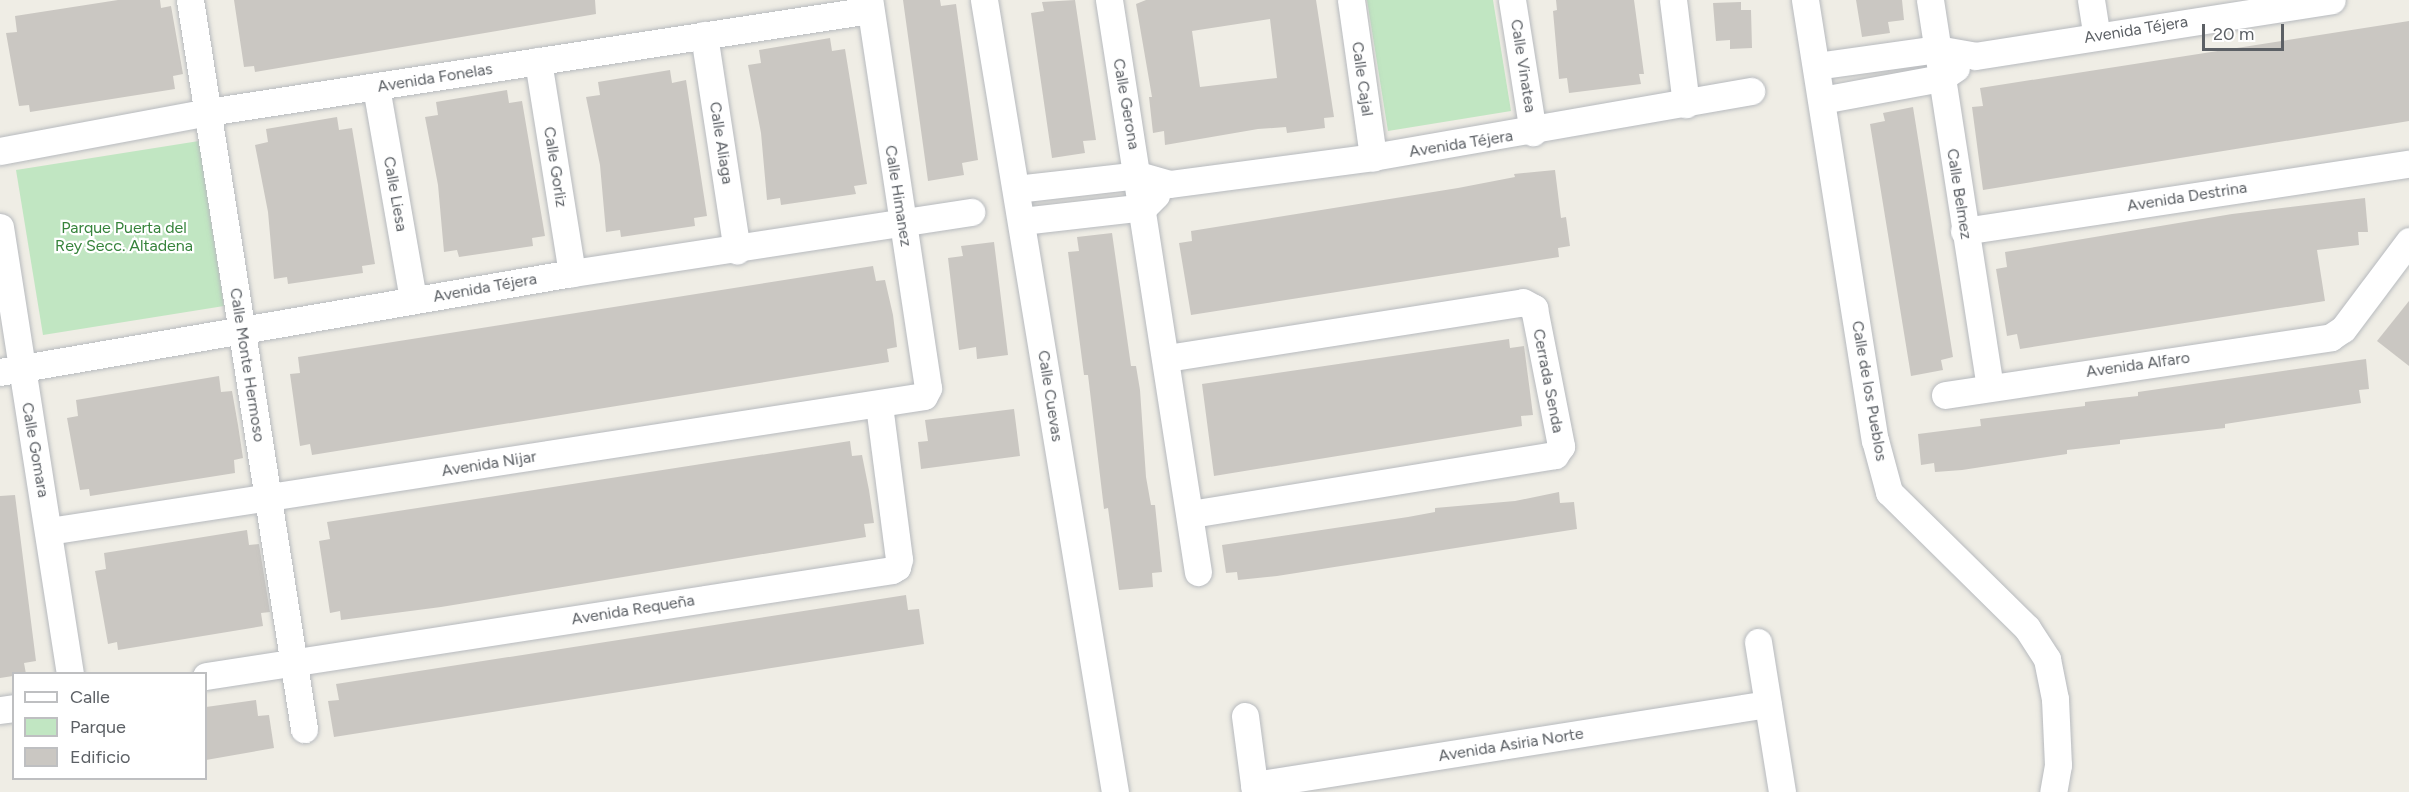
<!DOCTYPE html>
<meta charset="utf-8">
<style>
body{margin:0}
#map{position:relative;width:2409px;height:792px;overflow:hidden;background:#efede5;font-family:Figtree,sans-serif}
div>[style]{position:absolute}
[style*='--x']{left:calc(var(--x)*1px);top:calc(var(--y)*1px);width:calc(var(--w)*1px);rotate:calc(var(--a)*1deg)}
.green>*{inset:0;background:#c1e6c2}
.building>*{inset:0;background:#cac7c2}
.roads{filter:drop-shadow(0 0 2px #b7babe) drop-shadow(0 0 2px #b7babe)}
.minor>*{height:27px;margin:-13.5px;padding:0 13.5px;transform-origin:13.5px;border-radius:13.5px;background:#fff}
span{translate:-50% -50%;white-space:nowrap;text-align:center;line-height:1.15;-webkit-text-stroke:4.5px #fff;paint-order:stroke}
.street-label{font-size:16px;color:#5c6065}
.park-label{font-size:16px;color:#36833b}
.legend{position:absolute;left:12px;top:672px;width:195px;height:108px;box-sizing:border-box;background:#fff;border:2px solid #bebfc1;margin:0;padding:8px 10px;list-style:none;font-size:18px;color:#5c6065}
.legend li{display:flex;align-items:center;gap:12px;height:30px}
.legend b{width:30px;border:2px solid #bebfc1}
.scale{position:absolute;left:2202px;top:24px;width:82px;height:27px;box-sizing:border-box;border:3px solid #5c6065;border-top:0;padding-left:8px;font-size:18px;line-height:21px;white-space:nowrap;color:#5c6065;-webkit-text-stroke:4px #fff;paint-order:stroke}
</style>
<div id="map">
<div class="green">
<div style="clip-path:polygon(1367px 0,1493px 0,1511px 111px,1388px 131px)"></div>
<div style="clip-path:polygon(199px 141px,224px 306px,43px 335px,16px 170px)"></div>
</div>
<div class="building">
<div style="clip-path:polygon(118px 0,160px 0,161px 8px,171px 6px,183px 74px,173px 76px,175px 89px,30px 112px,29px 105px,19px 106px,6px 33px,17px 32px,15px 16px)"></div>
<div style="clip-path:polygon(234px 0,595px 0,596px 14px,255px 72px,254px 66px,244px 67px)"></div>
<div style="clip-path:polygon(903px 0,940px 0,941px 6px,956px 4px,978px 160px,962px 163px,964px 175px,928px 181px)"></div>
<div style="clip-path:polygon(1075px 0,1096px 140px,1083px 141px,1085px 153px,1052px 158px,1031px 13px,1044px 11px,1042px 2px)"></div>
<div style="clip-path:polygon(evenodd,1146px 0,1316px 0,1334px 117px,1324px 118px,1325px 128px,1287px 133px,1286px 127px,1258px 129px,1165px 145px,1164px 131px,1153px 133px,1149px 97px,1152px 97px,1136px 4px,1146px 0,1270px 19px,1277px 78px,1200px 87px,1192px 31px,1270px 19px)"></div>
<div style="clip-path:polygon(1556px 0,1634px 0,1644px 74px,1639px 74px,1641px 84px,1569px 93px,1567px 78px,1559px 79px,1553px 11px,1557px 10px)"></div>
<div style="clip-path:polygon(1856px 0,1902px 0,1904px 20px,1888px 22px,1890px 33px,1862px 37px)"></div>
<div style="clip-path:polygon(1741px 2px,1741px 10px,1751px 10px,1752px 48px,1730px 49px,1730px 40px,1716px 41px,1713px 3px)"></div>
<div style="clip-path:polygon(2409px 21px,2409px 121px,1983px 190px,1972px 107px,1983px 106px,1980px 88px)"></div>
<div style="clip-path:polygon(830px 38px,832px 51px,845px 49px,867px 184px,854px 186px,856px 194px,781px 205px,780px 198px,767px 200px,761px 133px,748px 65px,761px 63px,759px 50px)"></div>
<div style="clip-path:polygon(670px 70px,672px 83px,686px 80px,707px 216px,694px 218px,695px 226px,621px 237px,620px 230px,606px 232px,600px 165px,586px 97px,600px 95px,598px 82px)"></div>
<div style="clip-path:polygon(507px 90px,509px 103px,522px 101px,545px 236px,532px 238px,533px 246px,459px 257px,457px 250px,444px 252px,438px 185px,425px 117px,438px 115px,436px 102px)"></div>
<div style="clip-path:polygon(1913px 107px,1953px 357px,1941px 360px,1943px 370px,1911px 376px,1870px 124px,1885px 121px,1883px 113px)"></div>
<div style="clip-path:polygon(337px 117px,339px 130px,352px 128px,375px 264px,362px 266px,363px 273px,288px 284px,287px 277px,274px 279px,268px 212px,255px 145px,268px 142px,266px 129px)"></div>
<div style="clip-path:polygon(1555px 170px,1561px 218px,1566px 217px,1570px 246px,1558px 248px,1559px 257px,1191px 315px,1179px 243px,1192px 241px,1191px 231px,1458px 188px,1515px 177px,1514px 174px)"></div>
<div style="clip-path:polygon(2365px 198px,2368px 232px,2358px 232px,2359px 245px,2317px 250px,2325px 301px,2020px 349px,2017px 334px,2007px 336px,1996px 269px,2007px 267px,2005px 252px,2232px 214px)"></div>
<div style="clip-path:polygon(1112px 233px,1131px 366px,1136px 366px,1140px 390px,1146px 477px,1151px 505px,1155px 505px,1162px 572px,1152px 573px,1153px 587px,1119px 590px,1108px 508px,1104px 509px,1088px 375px,1084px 375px,1068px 252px,1079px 251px,1077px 237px)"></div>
<div style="clip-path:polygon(994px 242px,1008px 355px,977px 359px,976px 347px,959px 350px,948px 258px,963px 256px,961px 246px)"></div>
<div style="clip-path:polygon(873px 266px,876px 281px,885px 280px,893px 315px,897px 347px,887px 349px,889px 362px,312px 455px,310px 444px,300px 446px,290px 374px,300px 373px,298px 357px)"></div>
<div style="clip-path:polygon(2409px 301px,2409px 366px,2377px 341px)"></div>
<div style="clip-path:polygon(1509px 339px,1510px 348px,1524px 346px,1533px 415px,1521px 416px,1522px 426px,1214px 476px,1202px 384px)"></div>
<div style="clip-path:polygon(2366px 359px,2369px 389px,2359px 390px,2361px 403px,2225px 424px,2225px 428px,2120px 440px,2120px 444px,2067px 450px,2067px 454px,1962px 470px,1935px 472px,1934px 463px,1921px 465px,1918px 434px,1981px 426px,1980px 419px,2085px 406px,2085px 402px,2138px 396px,2138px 392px)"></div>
<div style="clip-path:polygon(219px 376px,221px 392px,232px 391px,238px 425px,243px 458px,234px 460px,235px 473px,90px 496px,89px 489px,80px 490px,67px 418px,78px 416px,76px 400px)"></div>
<div style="clip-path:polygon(1014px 409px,1020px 456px,921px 469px,918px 442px,928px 441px,925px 420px)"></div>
<div style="clip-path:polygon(850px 441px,852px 456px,862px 455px,869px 490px,874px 523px,864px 524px,866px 537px,441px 607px,341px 620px,340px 611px,330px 613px,319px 541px,330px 539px,327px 522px)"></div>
<div style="clip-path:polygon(1559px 492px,1560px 503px,1574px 502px,1577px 529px,1277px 576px,1238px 580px,1237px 572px,1226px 573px,1222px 545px,1408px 517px,1435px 512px,1435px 508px,1515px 501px)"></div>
<div style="clip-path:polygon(15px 495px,36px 661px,24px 663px,26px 674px,0 678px,0 496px)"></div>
<div style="clip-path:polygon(247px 530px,249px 545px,259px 544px,270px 612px,261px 613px,263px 626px,118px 650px,117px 642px,108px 644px,95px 571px,106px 569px,104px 553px)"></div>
<div style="clip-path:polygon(906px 595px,908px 610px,919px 609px,924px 644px,334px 737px,328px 701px,339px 700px,336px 684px)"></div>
<div style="clip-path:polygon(256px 700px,258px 716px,269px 715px,274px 748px,206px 760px,206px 707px)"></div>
</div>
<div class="roads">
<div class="minor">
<div style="--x:190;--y:0;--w:738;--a:81.11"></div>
<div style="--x:984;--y:0;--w:803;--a:80.61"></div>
<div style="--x:1109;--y:0;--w:579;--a:81.16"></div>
<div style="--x:1351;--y:0;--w:159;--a:82"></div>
<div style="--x:1512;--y:0;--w:134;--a:81"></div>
<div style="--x:1673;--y:0;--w:105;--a:82.9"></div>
<div style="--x:1805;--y:0;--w:446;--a:81"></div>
<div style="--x:1875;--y:440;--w:54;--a:74.9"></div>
<div style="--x:1889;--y:492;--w:194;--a:44.6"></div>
<div style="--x:2027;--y:628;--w:37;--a:57"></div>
<div style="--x:2047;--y:659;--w:41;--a:78.7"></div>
<div style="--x:2055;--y:699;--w:66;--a:87.4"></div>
<div style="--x:2058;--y:765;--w:27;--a:100"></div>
<div style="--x:1930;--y:0;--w:392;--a:81.2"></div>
<div style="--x:2091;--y:0;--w:36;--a:81"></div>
<div style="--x:704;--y:35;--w:218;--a:81.3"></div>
<div style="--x:538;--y:61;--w:215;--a:80.9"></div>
<div style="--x:1816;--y:66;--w:122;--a:-8"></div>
<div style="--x:1937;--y:49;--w:39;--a:10"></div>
<div style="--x:1975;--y:56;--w:361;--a:-8.9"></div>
<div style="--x:376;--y:87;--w:216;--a:80.1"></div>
<div style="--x:1822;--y:100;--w:121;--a:-10.5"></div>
<div style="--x:1941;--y:78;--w:18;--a:-34"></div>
<div style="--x:0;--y:151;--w:212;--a:-10.6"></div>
<div style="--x:208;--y:112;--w:670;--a:-8.76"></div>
<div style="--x:1016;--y:189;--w:123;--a:-6.5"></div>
<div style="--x:1138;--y:175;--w:32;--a:16"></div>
<div style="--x:1169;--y:184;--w:206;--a:-7.5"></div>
<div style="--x:1373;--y:157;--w:384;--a:-9.9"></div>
<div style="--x:1022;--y:221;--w:123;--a:-6.5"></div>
<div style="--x:1144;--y:207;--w:17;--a:-45"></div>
<div style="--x:0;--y:227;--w:452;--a:81.1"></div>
<div style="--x:1964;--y:231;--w:450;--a:-8.6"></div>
<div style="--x:1167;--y:358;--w:360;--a:-8.9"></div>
<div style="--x:1523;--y:302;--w:13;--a:29"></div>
<div style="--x:1534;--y:308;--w:141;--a:78.9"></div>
<div style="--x:1561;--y:446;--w:11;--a:124"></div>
<div style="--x:1555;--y:455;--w:370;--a:170.8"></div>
<div style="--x:0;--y:372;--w:581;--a:-9.82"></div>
<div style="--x:572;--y:273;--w:404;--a:-8.7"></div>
<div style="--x:1945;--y:395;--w:390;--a:-8.5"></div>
<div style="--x:2331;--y:337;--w:14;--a:-34"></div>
<div style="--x:2343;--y:329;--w:110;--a:-53.1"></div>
<div style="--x:49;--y:531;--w:885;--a:-8.77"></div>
<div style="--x:924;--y:396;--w:9;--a:-63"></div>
<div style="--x:928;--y:388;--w:392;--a:-98.6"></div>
<div style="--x:1758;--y:642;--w:152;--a:80.9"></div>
<div style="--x:206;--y:676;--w:694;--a:-8.78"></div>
<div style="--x:892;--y:570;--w:6;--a:-31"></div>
<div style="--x:897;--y:567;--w:8;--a:-76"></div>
<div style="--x:899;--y:559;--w:155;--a:-97.4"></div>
<div style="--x:0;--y:710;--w:14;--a:-8"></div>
<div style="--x:1245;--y:716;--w:77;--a:82.5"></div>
<div style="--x:1254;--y:785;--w:520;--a:-8.96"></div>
</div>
</div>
<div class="street-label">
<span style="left:2136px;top:30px;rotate:-9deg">Avenida Téjera</span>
<span style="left:1523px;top:66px;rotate:81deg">Calle Vinatea</span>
<span style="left:435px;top:78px;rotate:-9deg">Avenida Fonelas</span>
<span style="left:1362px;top:79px;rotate:82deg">Calle Cajal</span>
<span style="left:1126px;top:104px;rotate:80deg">Calle Gerona</span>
<span style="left:721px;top:143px;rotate:81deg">Calle Aliaga</span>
<span style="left:1461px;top:144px;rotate:-9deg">Avenida Téjera</span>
<span style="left:555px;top:167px;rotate:81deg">Calle Gorliz</span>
<span style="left:395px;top:194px;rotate:80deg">Calle Liesa</span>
<span style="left:1959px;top:194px;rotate:81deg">Calle Belmez</span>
<span style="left:898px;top:196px;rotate:81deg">Calle Himanez</span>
<span style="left:2187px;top:197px;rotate:-9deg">Avenida Destrina</span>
<span style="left:485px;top:288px;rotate:-10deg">Avenida Téjera</span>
<span style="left:247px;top:365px;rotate:81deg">Calle Monte Hermoso</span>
<span style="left:2138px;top:365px;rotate:-8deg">Avenida Alfaro</span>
<span style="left:1548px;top:381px;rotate:79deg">Cerrada Senda</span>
<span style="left:1869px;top:391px;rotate:80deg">Calle de los Pueblos</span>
<span style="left:1050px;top:396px;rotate:81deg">Calle Cuevas</span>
<span style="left:35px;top:450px;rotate:80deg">Calle Gomara</span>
<span style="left:489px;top:464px;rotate:-9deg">Avenida Nijar</span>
<span style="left:633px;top:610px;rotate:-9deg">Avenida Requeña</span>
<span style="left:1511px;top:745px;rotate:-9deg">Avenida Asiria Norte</span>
</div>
<div class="park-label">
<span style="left:124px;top:237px">Parque Puerta del<br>Rey Secc. Altadena</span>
</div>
<ul class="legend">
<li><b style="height:8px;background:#fff"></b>Calle</li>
<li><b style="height:16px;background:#c1e6c2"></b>Parque</li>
<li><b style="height:16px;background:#cac7c2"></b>Edificio</li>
</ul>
<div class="scale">20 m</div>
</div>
